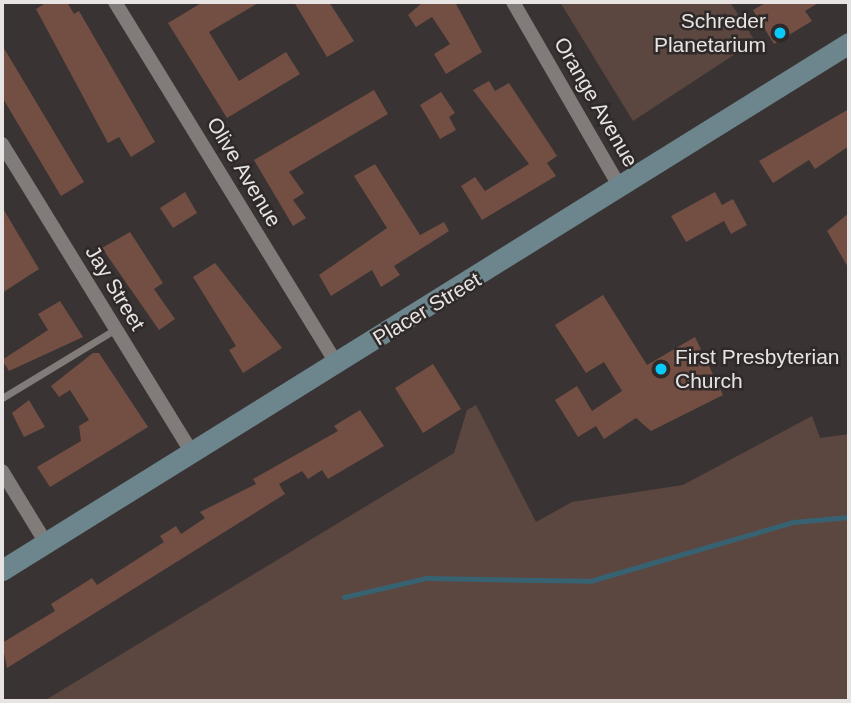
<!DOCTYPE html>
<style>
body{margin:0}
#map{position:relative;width:851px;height:703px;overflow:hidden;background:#393433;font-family:Helvetica,sans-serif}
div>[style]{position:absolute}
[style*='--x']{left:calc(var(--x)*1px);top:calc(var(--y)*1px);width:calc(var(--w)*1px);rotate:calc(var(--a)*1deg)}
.green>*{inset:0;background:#5c4640}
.stream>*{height:5px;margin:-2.5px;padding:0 2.5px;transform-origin:2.5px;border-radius:2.5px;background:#376271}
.building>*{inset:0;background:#734e43}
.service>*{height:7px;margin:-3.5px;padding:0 3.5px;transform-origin:3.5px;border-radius:3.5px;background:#817b79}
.minor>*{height:14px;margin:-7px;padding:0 7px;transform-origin:7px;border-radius:7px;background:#817b79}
.secondary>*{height:21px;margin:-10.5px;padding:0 10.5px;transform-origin:10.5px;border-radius:10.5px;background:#6d858d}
.dots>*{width:19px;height:19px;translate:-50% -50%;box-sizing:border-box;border:4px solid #2f2a29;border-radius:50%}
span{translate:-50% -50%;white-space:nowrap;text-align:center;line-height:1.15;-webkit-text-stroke:5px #2f2a29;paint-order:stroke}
.poi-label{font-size:21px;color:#e7e4e3}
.right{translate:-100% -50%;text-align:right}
.left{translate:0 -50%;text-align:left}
.street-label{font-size:21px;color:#e7e4e3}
.frame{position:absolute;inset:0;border:4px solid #e7e4e3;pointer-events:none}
</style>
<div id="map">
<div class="green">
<div style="clip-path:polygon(560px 2px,730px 2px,755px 41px,633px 121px)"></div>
<div style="clip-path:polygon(476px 405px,536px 522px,572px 502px,683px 485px,812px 416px,820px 438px,849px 434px,849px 701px,44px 701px,454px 453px,467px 410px)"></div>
</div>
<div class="stream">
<div style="--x:344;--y:597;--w:84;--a:-13"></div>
<div style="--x:426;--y:578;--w:164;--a:1"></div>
<div style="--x:590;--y:581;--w:211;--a:-16.2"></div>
<div style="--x:793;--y:522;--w:56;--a:-5.1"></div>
</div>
<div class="building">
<div style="clip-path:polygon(47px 2px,67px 2px,74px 14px,79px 11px,155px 142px,131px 157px,119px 137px,108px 143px,36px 9px)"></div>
<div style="clip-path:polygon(203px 2px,260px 2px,209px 32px,239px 81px,286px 52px,300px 74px,227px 118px,168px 23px)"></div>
<div style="clip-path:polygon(294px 2px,329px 2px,354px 41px,327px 57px)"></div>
<div style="clip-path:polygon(423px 2px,455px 2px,482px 52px,446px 74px,434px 54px,450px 44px,432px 17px,416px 27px,408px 15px)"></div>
<div style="clip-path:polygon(767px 2px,820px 2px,805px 11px,812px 21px,774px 44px,753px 10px)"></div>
<div style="clip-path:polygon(2px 45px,84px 182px,61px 196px,2px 97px)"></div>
<div style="clip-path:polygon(489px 81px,495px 91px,509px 83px,557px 156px,547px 163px,556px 176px,482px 220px,461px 186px,475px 177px,485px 191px,529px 164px,473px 90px)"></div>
<div style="clip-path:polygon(374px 90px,388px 114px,289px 172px,304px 193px,293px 200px,306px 218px,293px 226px,254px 160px)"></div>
<div style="clip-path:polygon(441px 92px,455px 113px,449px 117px,456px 130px,440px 139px,420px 105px)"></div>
<div style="clip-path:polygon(849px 109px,849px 146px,815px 169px,809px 160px,773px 183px,759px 161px)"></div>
<div style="clip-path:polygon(375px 164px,420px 235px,444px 222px,449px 231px,394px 266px,400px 275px,381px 287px,372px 270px,331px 296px,319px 275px,387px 228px,354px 176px)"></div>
<div style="clip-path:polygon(185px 192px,197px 213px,173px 228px,160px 208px)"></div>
<div style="clip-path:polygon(715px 192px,722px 205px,733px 199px,747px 225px,731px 234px,724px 221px,686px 242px,671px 216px)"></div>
<div style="clip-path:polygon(2px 207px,39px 269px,2px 293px)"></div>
<div style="clip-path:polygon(849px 213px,849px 269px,827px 231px)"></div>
<div style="clip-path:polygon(130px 232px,163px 283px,154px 289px,175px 319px,159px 330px,102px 248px)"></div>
<div style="clip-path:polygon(215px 263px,282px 348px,243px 373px,229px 350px,236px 346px,193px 277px)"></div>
<div style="clip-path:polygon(603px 295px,647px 365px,695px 337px,723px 395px,651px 431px,636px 418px,604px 439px,596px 426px,578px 437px,555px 400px,577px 386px,592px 411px,622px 391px,604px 362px,586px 373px,555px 325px)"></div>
<div style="clip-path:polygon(60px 301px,83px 337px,9px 371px,2px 360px,48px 330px,38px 314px)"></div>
<div style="clip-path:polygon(93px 353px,99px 353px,148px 427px,50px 487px,37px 467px,81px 441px,79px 426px,89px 420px,70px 390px,59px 397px,51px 386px)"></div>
<div style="clip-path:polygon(433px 364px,461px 409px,423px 433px,395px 388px)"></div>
<div style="clip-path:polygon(29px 400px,45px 427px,24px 437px,12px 413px)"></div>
<div style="clip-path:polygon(360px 410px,384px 446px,328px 479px,322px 470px,308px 479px,302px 471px,279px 484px,285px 494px,7px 668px,2px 643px,55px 611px,51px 604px,92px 578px,97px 585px,164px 542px,160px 536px,176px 526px,181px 534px,205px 518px,200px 512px,256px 484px,253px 479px,338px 431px,334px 426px)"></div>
</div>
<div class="service">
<div style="--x:2;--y:398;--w:133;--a:-31.2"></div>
</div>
<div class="minor">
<div style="--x:115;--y:2;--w:425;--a:58.5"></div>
<div style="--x:513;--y:2;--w:214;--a:60"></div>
<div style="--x:2;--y:144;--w:364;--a:58.4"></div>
<div style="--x:2;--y:471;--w:84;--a:58.6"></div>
</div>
<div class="secondary">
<div style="--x:2;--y:570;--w:998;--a:-31.89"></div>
</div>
<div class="dots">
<div style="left:780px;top:33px;background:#08cbfa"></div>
<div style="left:661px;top:369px;background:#08cbfa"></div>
</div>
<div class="poi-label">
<span class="right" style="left:766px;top:33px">Schreder<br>Planetarium</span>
<span class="left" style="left:675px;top:369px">First Presbyterian<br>Church</span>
</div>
<div class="street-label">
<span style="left:596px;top:102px;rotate:60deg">Orange Avenue</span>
<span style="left:244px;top:172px;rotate:59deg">Olive Avenue</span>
<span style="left:115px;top:288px;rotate:59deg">Jay Street</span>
<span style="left:427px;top:309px;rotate:-31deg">Placer Street</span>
</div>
<div class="frame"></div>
</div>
